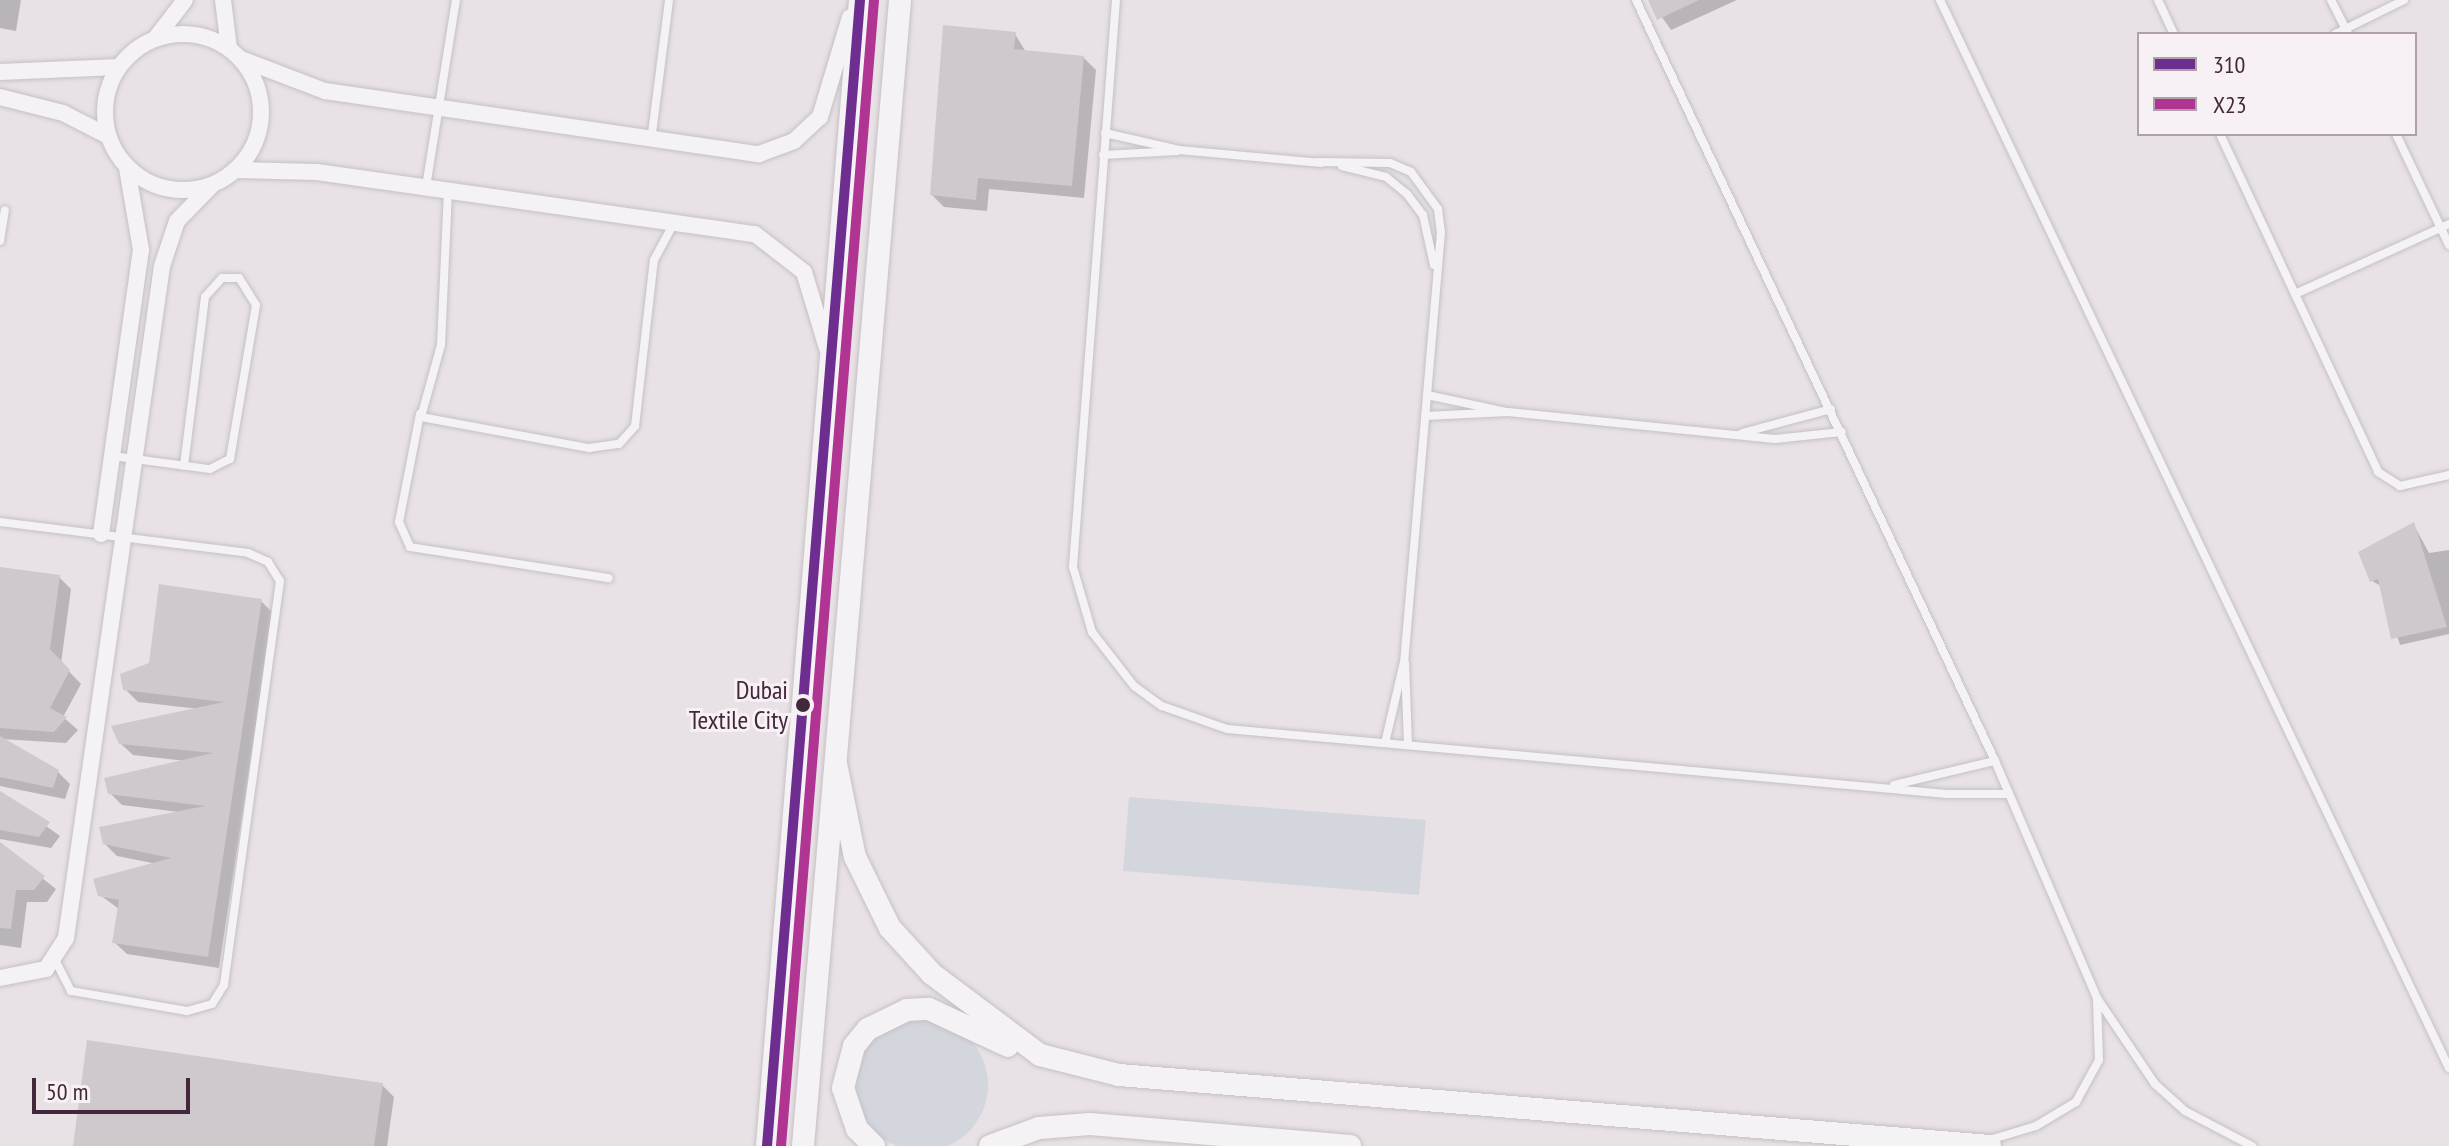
<!DOCTYPE html>
<style>
body{margin:0}
#map{position:relative;width:2449px;height:1146px;overflow:hidden;background:#e8e2e6;font-family:"PT Sans Narrow",sans-serif}
div>[style]{position:absolute}
[style*='--x']{left:calc(var(--x)*1px);top:calc(var(--y)*1px);width:calc(var(--w)*1px);rotate:calc(var(--a)*1deg)}
.green>*{inset:0;background:#d3d6dd}
.round{border-radius:50%}
.shadow>*{inset:0;background:#0003}
.building>*{inset:0;background:#cfc8cd}
.roads{filter:drop-shadow(0 0 2px #c6c0c4) drop-shadow(0 0 2px #c6c0c4)}
.service>*{height:8px;margin:-4px;padding:0 4px;transform-origin:4px;border-radius:4px;background:#f4f2f4}
.minor>*{height:16px;margin:-8px;padding:0 8px;transform-origin:8px;border-radius:8px;background:#f4f2f4}
.minor>.ring{margin:-8px;padding:0;box-sizing:content-box;background:none;border:16px solid #f4f2f4;border-radius:50%}
.tertiary>*{height:22px;margin:-11px;padding:0 11px;transform-origin:11px;border-radius:11px;background:#f4f2f4}
.bus-1>*{height:10px;margin:-5px;padding:0 5px;transform-origin:5px;border-radius:5px;background:#6e2e90}
.bus-2>*{height:10px;margin:-5px;padding:0 5px;transform-origin:5px;border-radius:5px;background:#b03593}
.dots>*{width:22px;height:22px;translate:-50% -50%;box-sizing:border-box;border:4px solid #f7f0f5;border-radius:50%}
span{translate:-50% -50%;white-space:nowrap;text-align:center;line-height:1.15;-webkit-text-stroke:6px #f7f0f5;paint-order:stroke}
.bus-label{font-size:26px;color:#43273a}
.right{translate:-100% -50%;text-align:right}
.legend{position:absolute;left:2137px;top:32px;width:280px;height:104px;box-sizing:border-box;background:#f7f0f5;border:2px solid #afa0aa;margin:0;padding:10px 14px;list-style:none;font-size:24px;color:#43273a}
.legend li{display:flex;align-items:center;gap:16px;height:40px}
.legend b{width:40px;border:2px solid #afa0aa}
.scale{position:absolute;left:32px;top:1078px;width:158px;height:36px;box-sizing:border-box;border:4px solid #43273a;border-top:0;padding-left:10px;font-size:24px;line-height:28px;white-space:nowrap;color:#43273a;-webkit-text-stroke:6px #f7f0f5;paint-order:stroke}
</style>
<div id="map">
<div class="green">
<div style="clip-path:polygon(1129px 797px,1426px 820px,1419px 895px,1123px 871px)"></div>
<div class="round" style="left:856px;top:1019px;width:132px;height:132px"></div>
</div>
<div class="shadow">
<div style="clip-path:polygon(0 0,21px 0,16px 31px,0 28px)"></div>
<div style="clip-path:polygon(1650px 0,1737px 0,1671px 30px)"></div>
<div style="clip-path:polygon(1015px 34px,1026px 52px,1084px 58px,1096px 70px,1084px 198px,989px 189px,987px 211px,944px 207px,932px 195px)"></div>
<div style="clip-path:polygon(2414px 525px,2429px 553px,2449px 550px,2449px 634px,2400px 645px,2381px 586px,2372px 581px)"></div>
<div style="clip-path:polygon(0 569px,59px 577px,71px 589px,61px 663px,81px 684px,63px 717px,78px 730px,66px 743px,1px 739px,58px 772px,70px 784px,65px 799px,0 786px)"></div>
<div style="clip-path:polygon(261px 601px,273px 613px,219px 968px,127px 954px,114px 942px,119px 909px,100px 895px,157px 864px,117px 856px,104px 843px,179px 812px,122px 805px,110px 793px,186px 761px,133px 755px,120px 743px,199px 709px,138px 702px,125px 689px,151px 665px)"></div>
<div style="clip-path:polygon(0 793px,60px 836px,51px 848px,0 839px)"></div>
<div style="clip-path:polygon(0 845px,56px 889px,47px 902px,27px 902px,21px 948px,0 945px)"></div>
<div style="clip-path:polygon(382px 1085px,394px 1097px,387px 1146px,76px 1146px)"></div>
</div>
<div class="building">
<div style="clip-path:polygon(1648px 0,1699px 0,1657px 20px)"></div>
<div style="clip-path:polygon(943px 25px,1016px 32px,1014px 49px,1084px 56px,1072px 186px,978px 178px,976px 200px,930px 195px)"></div>
<div style="clip-path:polygon(2414px 522px,2447px 627px,2391px 639px,2378px 579px,2370px 582px,2358px 552px)"></div>
<div style="clip-path:polygon(0 567px,60px 575px,50px 649px,70px 670px,50px 708px,67px 717px,54px 732px,0 728px)"></div>
<div style="clip-path:polygon(159px 584px,262px 599px,208px 957px,112px 943px,119px 900px,98px 896px,93px 879px,171px 858px,103px 844px,99px 827px,205px 806px,108px 794px,104px 778px,213px 753px,119px 744px,111px 726px,224px 702px,123px 690px,120px 674px,149px 663px)"></div>
<div style="clip-path:polygon(0 736px,59px 770px,53px 788px,0 777px)"></div>
<div style="clip-path:polygon(0 791px,50px 822px,39px 837px,0 830px)"></div>
<div style="clip-path:polygon(0 842px,45px 876px,34px 890px,16px 890px,11px 929px,0 928px)"></div>
<div style="clip-path:polygon(87px 1040px,383px 1083px,374px 1146px,73px 1146px)"></div>
</div>
<div class="roads">
<div class="service">
<div style="--x:1116;--y:0;--w:569;--a:94.34"></div>
<div style="--x:1073;--y:567;--w:68;--a:73.7"></div>
<div style="--x:1092;--y:632;--w:68;--a:52.1"></div>
<div style="--x:1134;--y:686;--w:34;--a:36"></div>
<div style="--x:1162;--y:706;--w:69;--a:19.5"></div>
<div style="--x:1227;--y:729;--w:723;--a:5.16"></div>
<div style="--x:1947;--y:794;--w:62;--a:0"></div>
<div style="--x:1636;--y:0;--w:841;--a:64.74"></div>
<div style="--x:1995;--y:761;--w:258;--a:66.7"></div>
<div style="--x:2097;--y:998;--w:104;--a:56"></div>
<div style="--x:2155;--y:1084;--w:40;--a:42"></div>
<div style="--x:2185;--y:1111;--w:76;--a:27.6"></div>
<div style="--x:1940;--y:0;--w:1183;--a:64.52"></div>
<div style="--x:2158;--y:0;--w:38;--a:65"></div>
<div style="--x:2331;--y:0;--w:38;--a:63"></div>
<div style="--x:2335;--y:34;--w:77;--a:-26.2"></div>
<div style="--x:1105;--y:133;--w:76;--a:12.9"></div>
<div style="--x:1179;--y:150;--w:143;--a:5.2"></div>
<div style="--x:2220;--y:134;--w:373;--a:64.9"></div>
<div style="--x:2378;--y:472;--w:26;--a:32"></div>
<div style="--x:2400;--y:486;--w:50;--a:-12.7"></div>
<div style="--x:2396;--y:134;--w:123;--a:64.5"></div>
<div style="--x:651;--y:141;--w:142;--a:-82.7"></div>
<div style="--x:1103;--y:155;--w:75;--a:-3.1"></div>
<div style="--x:1318;--y:162;--w:72;--a:0.8"></div>
<div style="--x:1390;--y:163;--w:23;--a:23"></div>
<div style="--x:1411;--y:172;--w:46;--a:53.9"></div>
<div style="--x:1438;--y:209;--w:23;--a:83"></div>
<div style="--x:1441;--y:232;--w:432;--a:94.9"></div>
<div style="--x:1404;--y:662;--w:83;--a:103.2"></div>
<div style="--x:1342;--y:166;--w:45;--a:14"></div>
<div style="--x:1386;--y:177;--w:27;--a:39"></div>
<div style="--x:1407;--y:194;--w:26;--a:53"></div>
<div style="--x:1423;--y:215;--w:51;--a:77.6"></div>
<div style="--x:426;--y:187;--w:189;--a:-80.9"></div>
<div style="--x:448;--y:191;--w:154;--a:92.6"></div>
<div style="--x:441;--y:345;--w:75;--a:105.5"></div>
<div style="--x:421;--y:417;--w:171;--a:10.5"></div>
<div style="--x:589;--y:448;--w:30;--a:-8"></div>
<div style="--x:619;--y:444;--w:24;--a:-48"></div>
<div style="--x:635;--y:426;--w:167;--a:-83.5"></div>
<div style="--x:654;--y:260;--w:44;--a:-61.7"></div>
<div style="--x:0;--y:241;--w:31;--a:-81"></div>
<div style="--x:2295;--y:294;--w:169;--a:-24.4"></div>
<div style="--x:1427;--y:395;--w:82;--a:12"></div>
<div style="--x:420;--y:414;--w:110;--a:101"></div>
<div style="--x:399;--y:522;--w:27;--a:66"></div>
<div style="--x:410;--y:547;--w:201;--a:8.9"></div>
<div style="--x:1425;--y:416;--w:83;--a:-2.8"></div>
<div style="--x:1508;--y:412;--w:268;--a:5.8"></div>
<div style="--x:1775;--y:439;--w:67;--a:-6"></div>
<div style="--x:1742;--y:433;--w:92;--a:-15.1"></div>
<div style="--x:112;--y:456;--w:99;--a:7.6"></div>
<div style="--x:210;--y:469;--w:22;--a:-27"></div>
<div style="--x:230;--y:459;--w:156;--a:-80.4"></div>
<div style="--x:256;--y:305;--w:32;--a:-122"></div>
<div style="--x:239;--y:278;--w:17;--a:180"></div>
<div style="--x:222;--y:278;--w:25;--a:132"></div>
<div style="--x:205;--y:297;--w:170;--a:97.1"></div>
<div style="--x:0;--y:522;--w:250;--a:7.1"></div>
<div style="--x:248;--y:553;--w:22;--a:24"></div>
<div style="--x:268;--y:562;--w:22;--a:58"></div>
<div style="--x:280;--y:581;--w:408;--a:97.9"></div>
<div style="--x:224;--y:985;--w:22;--a:122"></div>
<div style="--x:212;--y:1004;--w:26;--a:164"></div>
<div style="--x:187;--y:1011;--w:118;--a:-170.2"></div>
<div style="--x:71;--y:991;--w:35;--a:-117"></div>
<div style="--x:1405;--y:663;--w:82;--a:87.9"></div>
<div style="--x:1894;--y:785;--w:104;--a:-13.4"></div>
<div style="--x:1989;--y:1140;--w:49;--a:-16.6"></div>
<div style="--x:2036;--y:1126;--w:47;--a:-31"></div>
<div style="--x:2076;--y:1102;--w:48;--a:-61.3"></div>
<div style="--x:2099;--y:1060;--w:61;--a:-91.9"></div>
</div>
<div class="minor">
<div style="--x:223;--y:0;--w:48;--a:82.9"></div>
<div class="ring" style="left:105px;top:34px;width:140px;height:140px"></div>
<div style="--x:155;--y:39;--w:49;--a:-52.4"></div>
<div style="--x:241;--y:59;--w:90;--a:20.9"></div>
<div style="--x:325;--y:91;--w:439;--a:8.3"></div>
<div style="--x:759;--y:154;--w:37;--a:-20"></div>
<div style="--x:794;--y:141;--w:35;--a:-43"></div>
<div style="--x:820;--y:117;--w:104;--a:-73.3"></div>
<div style="--x:0;--y:72;--w:119;--a:-2.4"></div>
<div style="--x:0;--y:97;--w:65;--a:14.3"></div>
<div style="--x:63;--y:113;--w:51;--a:27.1"></div>
<div style="--x:237;--y:170;--w:80;--a:1.4"></div>
<div style="--x:317;--y:172;--w:442;--a:8.1"></div>
<div style="--x:755;--y:234;--w:62;--a:37.8"></div>
<div style="--x:804;--y:272;--w:79;--a:73.2"></div>
<div style="--x:101;--y:534;--w:287;--a:-82"></div>
<div style="--x:141;--y:250;--w:83;--a:-99.7"></div>
<div style="--x:0;--y:978;--w:47;--a:-11.1"></div>
<div style="--x:46;--y:969;--w:37;--a:-57"></div>
<div style="--x:66;--y:938;--w:679;--a:-81.87"></div>
<div style="--x:162;--y:266;--w:47;--a:-71.6"></div>
<div style="--x:177;--y:221;--w:50;--a:-45.8"></div>
</div>
<div class="tertiary">
<div style="--x:836;--y:764;--w:95;--a:78.5"></div>
<div style="--x:855;--y:857;--w:79;--a:63.8"></div>
<div style="--x:890;--y:928;--w:62;--a:47.6"></div>
<div style="--x:932;--y:974;--w:135;--a:36.9"></div>
<div style="--x:1040;--y:1055;--w:81;--a:14.2"></div>
<div style="--x:1119;--y:1075;--w:874;--a:4.66"></div>
<div style="--x:767;--y:1146;--w:1150;--a:-85.36"></div>
<div style="--x:803;--y:1146;--w:1150;--a:-85.16"></div>
<div style="--x:874;--y:1146;--w:24;--a:-135"></div>
<div style="--x:857;--y:1129;--w:43;--a:-108.9"></div>
<div style="--x:843;--y:1088;--w:43;--a:-75.3"></div>
<div style="--x:854;--y:1046;--w:22;--a:-51"></div>
<div style="--x:868;--y:1029;--w:43;--a:-26"></div>
<div style="--x:907;--y:1010;--w:22;--a:-3"></div>
<div style="--x:929;--y:1009;--w:87;--a:25.1"></div>
<div style="--x:990;--y:1146;--w:52;--a:-20.2"></div>
<div style="--x:1039;--y:1128;--w:51;--a:-4.5"></div>
<div style="--x:1090;--y:1124;--w:261;--a:4.8"></div>
</div>
</div>
<div class="bus-1">
<div style="--x:767;--y:1146;--w:1150;--a:-85.36"></div>
</div>
<div class="bus-2">
<div style="--x:781;--y:1146;--w:1149;--a:-85.36"></div>
</div>
<div class="dots">
<div style="left:803px;top:705px;background:#43273a"></div>
</div>
<div class="bus-label">
<span class="right" style="left:788px;top:705px">Dubai<br>Textile City</span>
</div>
<ul class="legend">
<li><b style="height:10px;background:#6e2e90"></b>310</li>
<li><b style="height:10px;background:#b03593"></b>X23</li>
</ul>
<div class="scale">50 m</div>
</div>
